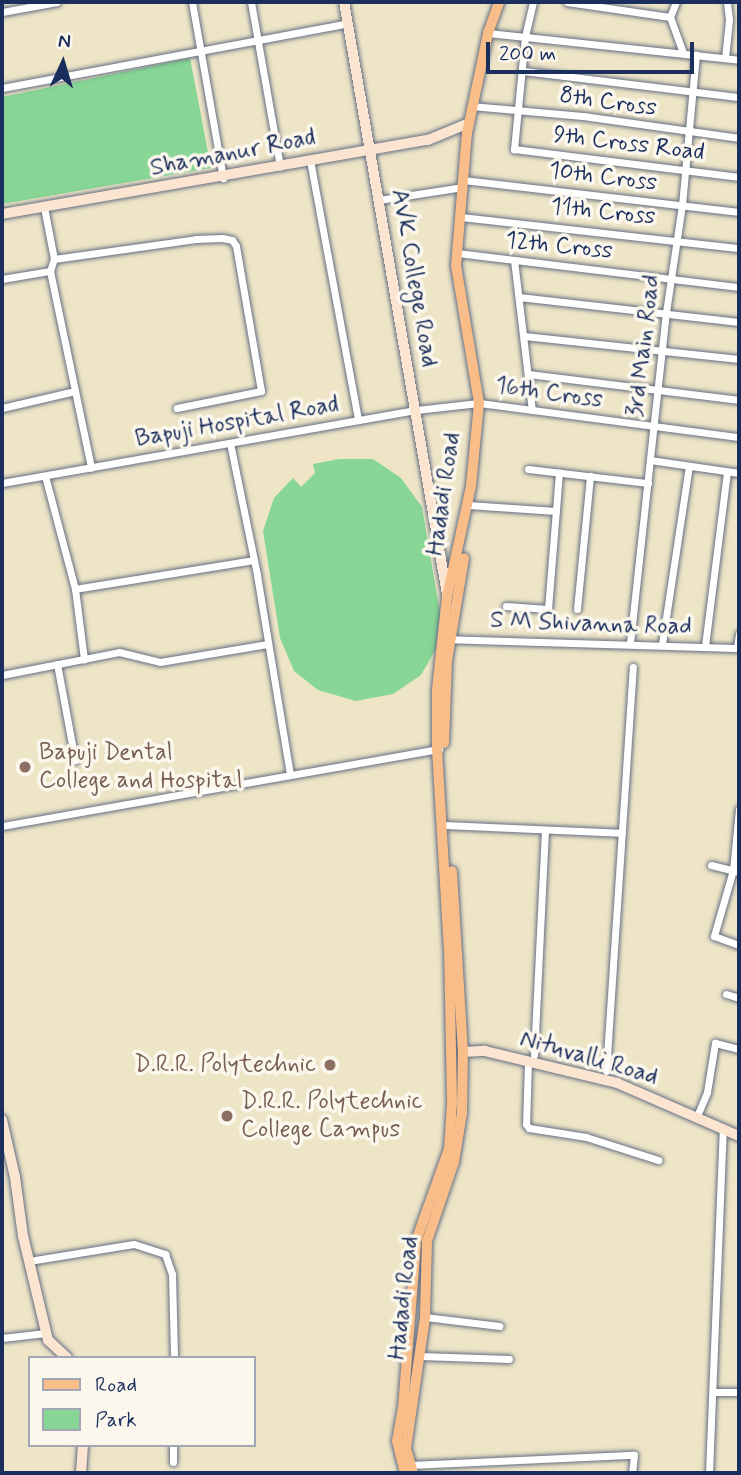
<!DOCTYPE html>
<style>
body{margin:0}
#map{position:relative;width:741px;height:1475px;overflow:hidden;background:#eee5c7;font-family:Mynerve,sans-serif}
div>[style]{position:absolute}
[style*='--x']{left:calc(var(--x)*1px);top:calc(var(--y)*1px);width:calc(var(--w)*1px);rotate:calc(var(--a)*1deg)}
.green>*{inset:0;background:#87d695}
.roads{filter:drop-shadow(0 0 2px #656f83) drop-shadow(0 0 2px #656f83)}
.street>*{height:7px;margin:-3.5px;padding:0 3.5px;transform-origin:3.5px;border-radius:3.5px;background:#fff}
.secondary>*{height:10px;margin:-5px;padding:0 5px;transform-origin:5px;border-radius:5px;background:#fce5d0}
.primary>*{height:10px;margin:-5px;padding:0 5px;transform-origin:5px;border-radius:5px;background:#f8bd89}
.dots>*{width:19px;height:19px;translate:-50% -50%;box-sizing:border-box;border:4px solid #fbf7ec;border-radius:50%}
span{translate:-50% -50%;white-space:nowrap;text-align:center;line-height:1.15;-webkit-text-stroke:7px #fbf7ec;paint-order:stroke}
.street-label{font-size:24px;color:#1b2f5e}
.education-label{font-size:24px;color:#785e54}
.left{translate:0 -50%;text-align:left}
.right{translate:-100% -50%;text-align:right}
.frame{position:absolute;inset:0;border:4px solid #1b2f5e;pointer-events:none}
.legend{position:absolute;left:28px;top:1356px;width:228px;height:91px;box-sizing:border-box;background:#fbf7ec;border:2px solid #a1a7b3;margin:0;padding:9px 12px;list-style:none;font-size:21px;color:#1b2f5e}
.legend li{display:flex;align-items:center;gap:14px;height:35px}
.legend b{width:35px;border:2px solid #a1a7b3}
.north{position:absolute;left:28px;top:28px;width:70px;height:70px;-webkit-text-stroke:5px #fbf7ec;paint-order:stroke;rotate:4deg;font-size:19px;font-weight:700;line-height:28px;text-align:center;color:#1b2f5e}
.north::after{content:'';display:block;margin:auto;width:24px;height:32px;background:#1b2f5e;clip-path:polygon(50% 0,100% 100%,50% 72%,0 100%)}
.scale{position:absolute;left:486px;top:42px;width:208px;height:32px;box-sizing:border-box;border:4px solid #1b2f5e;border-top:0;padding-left:9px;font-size:21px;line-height:24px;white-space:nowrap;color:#1b2f5e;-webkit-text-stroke:5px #fbf7ec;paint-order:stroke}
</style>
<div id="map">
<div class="green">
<div style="clip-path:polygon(190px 58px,211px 168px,2px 204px,2px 97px)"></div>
<div style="clip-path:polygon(339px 459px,373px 459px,401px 478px,422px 507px,441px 619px,436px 649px,421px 675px,393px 694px,356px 701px,318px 690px,294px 671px,280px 638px,263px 531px,274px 498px,293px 478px,301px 487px,315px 473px,313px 464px)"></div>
</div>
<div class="roads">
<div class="street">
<div style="--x:192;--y:2;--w:179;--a:80"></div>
<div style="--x:251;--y:2;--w:167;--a:80"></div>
<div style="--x:533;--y:2;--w:36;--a:103"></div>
<div style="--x:525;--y:37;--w:113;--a:95.6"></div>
<div style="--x:514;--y:149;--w:227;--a:7.1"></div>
<div style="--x:567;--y:2;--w:104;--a:8.3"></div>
<div style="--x:676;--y:2;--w:16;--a:112"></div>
<div style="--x:670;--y:17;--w:38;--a:70"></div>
<div style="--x:2;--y:12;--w:56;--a:-10.3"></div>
<div style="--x:488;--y:33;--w:252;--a:6.1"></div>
<div style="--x:725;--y:58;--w:39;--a:-84"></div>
<div style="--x:729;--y:19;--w:17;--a:-97"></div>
<div style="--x:523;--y:71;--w:218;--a:6.9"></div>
<div style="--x:2;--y:88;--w:352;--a:-10.6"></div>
<div style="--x:471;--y:106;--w:112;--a:5.1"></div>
<div style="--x:583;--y:116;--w:158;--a:8"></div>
<div style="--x:310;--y:160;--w:264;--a:79.5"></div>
<div style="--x:463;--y:180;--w:278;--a:6.6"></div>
<div style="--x:379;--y:200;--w:85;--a:-8.8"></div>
<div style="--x:44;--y:207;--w:53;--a:79.1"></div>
<div style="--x:54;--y:259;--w:143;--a:-8"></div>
<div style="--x:196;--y:239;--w:26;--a:-2"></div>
<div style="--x:222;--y:238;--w:10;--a:11"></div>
<div style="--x:232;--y:240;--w:7;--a:56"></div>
<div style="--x:236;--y:246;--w:147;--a:80.2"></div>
<div style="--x:261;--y:391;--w:86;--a:168.6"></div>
<div style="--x:461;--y:217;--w:280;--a:6.4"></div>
<div style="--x:457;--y:253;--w:284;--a:6.9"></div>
<div style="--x:514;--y:260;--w:151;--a:83.2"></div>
<div style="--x:50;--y:271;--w:201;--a:78.2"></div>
<div style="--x:2;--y:279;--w:49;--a:-9.5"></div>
<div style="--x:50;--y:271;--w:13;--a:-72"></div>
<div style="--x:519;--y:297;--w:221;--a:6.5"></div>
<div style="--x:524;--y:336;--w:216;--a:6.1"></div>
<div style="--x:528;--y:374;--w:213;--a:7"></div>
<div style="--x:2;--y:408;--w:75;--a:-13.1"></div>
<div style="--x:230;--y:443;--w:135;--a:78.4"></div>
<div style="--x:257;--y:575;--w:202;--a:80.6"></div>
<div style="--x:650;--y:460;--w:90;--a:8.3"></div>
<div style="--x:528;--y:469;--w:121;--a:6.7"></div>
<div style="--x:45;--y:476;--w:117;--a:75.1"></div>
<div style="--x:75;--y:589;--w:71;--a:82.7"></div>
<div style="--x:2;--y:483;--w:420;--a:-10"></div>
<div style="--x:416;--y:410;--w:63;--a:-6.3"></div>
<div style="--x:479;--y:403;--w:262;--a:7.5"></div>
<div style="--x:468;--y:505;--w:88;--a:3.9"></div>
<div style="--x:75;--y:589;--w:181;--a:-9.2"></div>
<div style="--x:506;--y:606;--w:42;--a:4.1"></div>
<div style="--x:548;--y:609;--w:137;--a:-85.4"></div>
<div style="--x:577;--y:609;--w:134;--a:-84.4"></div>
<div style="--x:446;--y:639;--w:293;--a:1.8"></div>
<div style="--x:630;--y:643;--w:333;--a:-83.8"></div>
<div style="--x:666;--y:312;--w:108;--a:-81.5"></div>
<div style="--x:682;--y:205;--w:151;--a:-84.7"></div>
<div style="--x:662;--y:644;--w:180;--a:-81.4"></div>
<div style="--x:705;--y:646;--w:176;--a:-82.8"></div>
<div style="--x:737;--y:648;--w:14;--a:-82"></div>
<div style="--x:57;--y:664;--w:98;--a:79.4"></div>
<div style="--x:2;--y:675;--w:119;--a:-11.1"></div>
<div style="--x:119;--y:652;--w:42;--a:13.7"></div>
<div style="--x:160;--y:662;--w:109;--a:-9.5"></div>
<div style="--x:739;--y:809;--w:61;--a:95.6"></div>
<div style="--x:733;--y:870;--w:69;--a:106.1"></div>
<div style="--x:714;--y:936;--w:27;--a:20"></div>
<div style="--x:442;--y:825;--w:180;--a:2.5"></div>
<div style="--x:2;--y:826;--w:444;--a:-10"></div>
<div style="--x:711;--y:865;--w:29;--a:14"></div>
<div style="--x:726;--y:994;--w:14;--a:17"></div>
<div style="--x:534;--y:1055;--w:223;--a:-87.2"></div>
<div style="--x:528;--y:1062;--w:62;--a:91.8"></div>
<div style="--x:526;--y:1124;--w:5;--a:53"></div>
<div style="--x:529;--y:1128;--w:58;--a:9"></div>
<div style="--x:586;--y:1137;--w:76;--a:17.7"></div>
<div style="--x:606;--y:1071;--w:405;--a:-86.2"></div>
<div style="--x:697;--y:1116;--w:26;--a:-67"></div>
<div style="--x:707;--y:1092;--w:50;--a:-80.7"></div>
<div style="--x:715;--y:1043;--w:25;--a:14"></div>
<div style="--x:29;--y:1261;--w:106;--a:-9.2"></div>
<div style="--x:134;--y:1244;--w:33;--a:18"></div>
<div style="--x:165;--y:1254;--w:21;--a:71"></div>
<div style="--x:172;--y:1274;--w:84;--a:88.6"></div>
<div style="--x:425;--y:1317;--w:75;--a:6.9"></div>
<div style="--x:2;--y:1338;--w:44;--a:-6.5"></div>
<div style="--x:420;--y:1356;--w:89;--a:1.9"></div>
<div style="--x:713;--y:1392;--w:26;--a:0"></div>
<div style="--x:173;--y:1462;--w:17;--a:-90"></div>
<div style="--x:410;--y:1465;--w:224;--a:-2.6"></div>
<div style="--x:634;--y:1455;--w:18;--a:96"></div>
<div style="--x:709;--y:1473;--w:344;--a:-87.7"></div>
</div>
<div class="secondary">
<div style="--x:344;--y:2;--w:601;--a:80.13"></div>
<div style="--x:2;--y:214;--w:432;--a:-9.9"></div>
<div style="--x:428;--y:140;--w:44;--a:-22.5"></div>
<div style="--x:463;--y:1052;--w:22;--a:-3"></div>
<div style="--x:485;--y:1051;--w:136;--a:13.6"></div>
<div style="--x:617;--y:1083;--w:133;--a:23.5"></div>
<div style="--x:2;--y:1120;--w:58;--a:77.2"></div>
<div style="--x:15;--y:1177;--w:60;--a:82.3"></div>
<div style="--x:23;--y:1236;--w:107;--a:76.5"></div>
<div style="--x:48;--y:1340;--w:26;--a:43"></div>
<div style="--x:81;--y:1473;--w:28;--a:-86"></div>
</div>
<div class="primary">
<div style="--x:444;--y:743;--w:82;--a:-87.9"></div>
<div style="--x:447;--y:661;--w:104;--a:-80.6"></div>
<div style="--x:405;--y:1473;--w:33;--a:-104"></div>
<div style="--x:397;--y:1441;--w:34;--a:-80"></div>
<div style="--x:403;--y:1408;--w:168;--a:-85.5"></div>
<div style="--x:416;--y:1241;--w:98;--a:-70.3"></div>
<div style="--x:449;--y:1149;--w:47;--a:-86.3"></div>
<div style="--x:452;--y:1102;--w:151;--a:-91.1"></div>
<div style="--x:449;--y:951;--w:202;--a:-93.4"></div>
<div style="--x:437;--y:749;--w:59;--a:-90"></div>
<div style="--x:437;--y:690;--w:94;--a:-83.9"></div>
<div style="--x:447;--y:597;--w:114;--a:-77.8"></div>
<div style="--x:471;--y:486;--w:83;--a:-84.5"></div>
<div style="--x:479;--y:403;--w:139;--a:-99.5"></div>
<div style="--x:456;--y:266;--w:133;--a:-85.3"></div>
<div style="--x:467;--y:133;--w:102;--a:-78.1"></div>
<div style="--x:488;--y:33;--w:33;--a:-70"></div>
<div style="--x:413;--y:1473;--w:26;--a:-106"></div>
<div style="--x:406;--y:1448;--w:132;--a:-81.7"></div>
<div style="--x:425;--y:1317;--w:76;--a:-88.5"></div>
<div style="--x:427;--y:1241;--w:83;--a:-71.1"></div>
<div style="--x:454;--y:1162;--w:50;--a:-80.7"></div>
<div style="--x:462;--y:1113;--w:61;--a:-89.1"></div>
<div style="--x:463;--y:1052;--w:181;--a:-93.5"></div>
</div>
</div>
<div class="dots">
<div style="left:25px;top:767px;background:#8d6e63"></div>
<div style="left:330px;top:1065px;background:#8d6e63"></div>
<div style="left:227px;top:1116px;background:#8d6e63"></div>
</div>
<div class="street-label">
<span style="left:608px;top:102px;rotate:8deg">8th Cross</span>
<span style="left:629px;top:144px;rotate:7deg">9th Cross Road</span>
<span style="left:233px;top:153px;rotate:-11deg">Shamanur Road</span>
<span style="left:603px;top:177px;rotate:7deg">10th Cross</span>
<span style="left:603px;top:212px;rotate:6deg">11th Cross</span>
<span style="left:559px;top:246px;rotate:6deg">12th Cross</span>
<span style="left:414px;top:278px;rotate:80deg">AVK College Road</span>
<span style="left:644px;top:346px;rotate:-83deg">3rd Main Road</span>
<span style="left:549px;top:393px;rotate:8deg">16th Cross</span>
<span style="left:237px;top:422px;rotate:-10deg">Bapuji Hospital Road</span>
<span style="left:444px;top:494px;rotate:-82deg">Hadadi Road</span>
<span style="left:591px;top:624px;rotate:2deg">S M Shivanna Road</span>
<span style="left:589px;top:1058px;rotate:16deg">Nituvalli Road</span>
<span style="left:404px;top:1298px;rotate:-84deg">Hadadi Road</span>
</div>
<div class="education-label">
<span class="left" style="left:39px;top:767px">Bapuji Dental<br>College and Hospital</span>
<span class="right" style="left:316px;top:1065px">D.R.R. Polytechnic</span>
<span class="left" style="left:241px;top:1116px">D.R.R. Polytechnic<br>College Campus</span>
</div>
<div class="frame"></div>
<ul class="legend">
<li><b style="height:9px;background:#f8bd89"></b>Road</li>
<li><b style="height:19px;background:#87d695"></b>Park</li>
</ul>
<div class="north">N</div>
<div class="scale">200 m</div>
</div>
